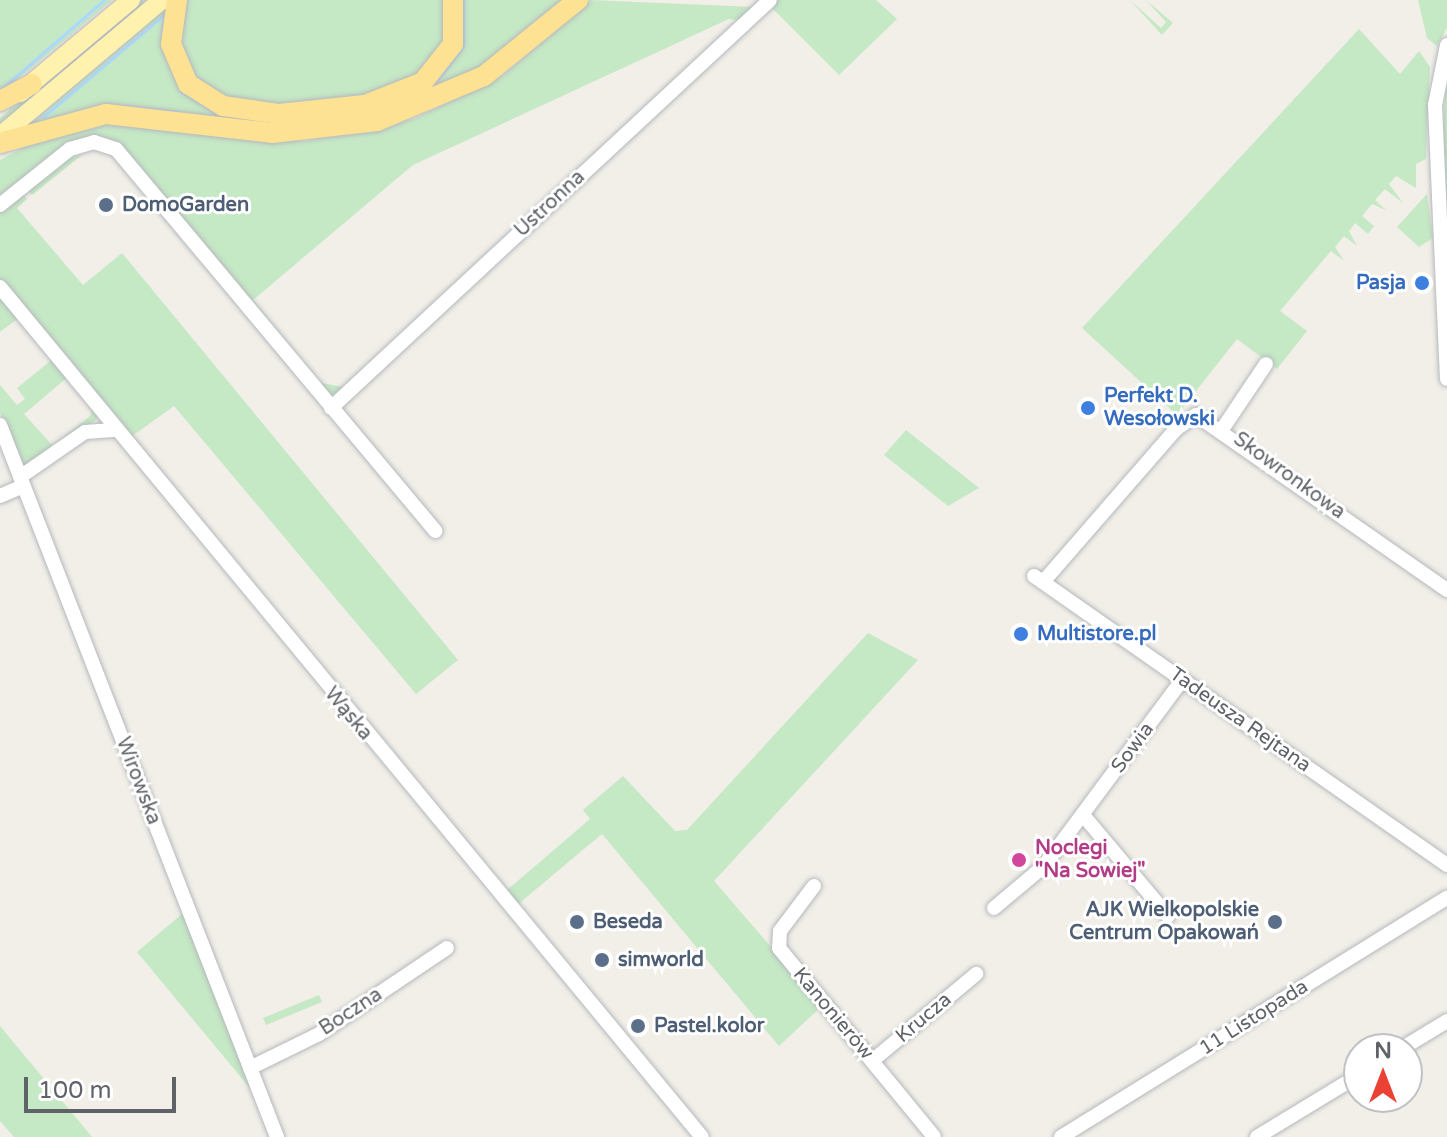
<!DOCTYPE html>
<meta charset="utf-8">
<style>
body{margin:0}
#map{position:relative;width:1447px;height:1137px;overflow:hidden;background:#f1efe8;font-family:"Varela Round",sans-serif}
div>[style]{position:absolute}
[style*='--x']{left:calc(var(--x)*1px);top:calc(var(--y)*1px);width:calc(var(--w)*1px);rotate:calc(var(--a)*1deg)}
.green>*{inset:0;background:#c5e8c5}
.stream>*{height:3px;margin:-1.5px;padding:0 1.5px;transform-origin:1.5px;border-radius:1.5px;background:#aadaff}
.roads{filter:drop-shadow(0 0 2px #b5b8bc) drop-shadow(0 0 2px #b5b8bc)}
.minor>*{height:14px;margin:-7px;padding:0 7px;transform-origin:7px;border-radius:7px;background:#fff}
.major>*{height:18px;margin:-9px;padding:0 9px;transform-origin:9px;border-radius:9px;background:#fff2af}
.highway>*{height:20px;margin:-10px;padding:0 10px;transform-origin:10px;border-radius:10px;background:#fde293}
.dots>*{width:22px;height:22px;translate:-50% -50%;box-sizing:border-box;border:4px solid #fff;border-radius:50%}
span{translate:-50% -50%;white-space:nowrap;text-align:center;line-height:1.15;-webkit-text-stroke:6px #fff;paint-order:stroke}
.street-label{font-size:20px;color:#5f6368}
.service-label{font-size:20px;color:#4e5e75;font-weight:700}
.left{translate:0 -50%;text-align:left}
.right{translate:-100% -50%;text-align:right}
.shop-label{font-size:20px;color:#366cbe;font-weight:700}
.hotel-label{font-size:20px;color:#b23c85;font-weight:700}
.north{position:absolute;left:1343px;top:1033px;width:80px;height:80px;box-sizing:border-box;background:#fff;border:2px solid #bfc1c3;border-radius:50%;rotate:0deg;font-size:22px;font-weight:700;line-height:32px;text-align:center;color:#5f6368}
.north::after{content:'';display:block;margin:auto;width:28px;height:36px;background:#ea4335;clip-path:polygon(50% 0,100% 100%,50% 72%,0 100%)}
.scale{position:absolute;left:24px;top:1077px;width:152px;height:36px;box-sizing:border-box;border:4px solid #5f6368;border-top:0;padding-left:10px;font-size:24px;line-height:28px;white-space:nowrap;color:#5f6368;-webkit-text-stroke:6px #fff;paint-order:stroke}
</style>
<div id="map">
<div class="green">
<div style="clip-path:polygon(0 0,112px 0,0 94px)"></div>
<div style="clip-path:polygon(140px 0,153px 0,0 128px,0 118px)"></div>
<div style="clip-path:polygon(186px 0,449px 0,453px 18px,431px 71px,364px 101px,238px 107px,182px 69px,179px 15px)"></div>
<div style="clip-path:polygon(460px 0,572px 0,462px 84px,302px 128px,149px 111px,24px 129px,170px 5px,170px 67px,255px 119px,437px 79px,454px 57px)"></div>
<div style="clip-path:polygon(evenodd,591px 0,753px 7px,338px 395px,326px 394px,115px 143px,97px 137px,0 201px,0 160px,45px 136px,113px 123px,305px 141px,414px 119px,504px 75px,591px 0,729px 19px,738px 20px,344px 387px,320px 383px,253px 300px,413px 165px,729px 19px)"></div>
<div style="clip-path:polygon(776px 0,876px 0,897px 19px,839px 75px,770px 6px)"></div>
<div style="clip-path:polygon(1130px 0,1161px 28px,1166px 22px,1146px 0,1173px 23px,1162px 35px)"></div>
<div style="clip-path:polygon(1418px 0,1447px 0,1447px 28px,1437px 46px,1427px 38px)"></div>
<div style="clip-path:polygon(1359px 29px,1400px 74px,1419px 51px,1430px 67px,1426px 159px,1416px 164px,1416px 188px,1396px 176px,1389px 184px,1403px 203px,1385px 189px,1375px 200px,1386px 210px,1372px 204px,1362px 216px,1374px 226px,1368px 234px,1355px 223px,1349px 231px,1357px 246px,1344px 236px,1335px 247px,1344px 261px,1331px 251px,1280px 311px,1307px 331px,1277px 369px,1237px 339px,1177px 415px,1082px 328px)"></div>
<div style="clip-path:polygon(1447px 70px,1447px 223px,1443px 127px)"></div>
<div style="clip-path:polygon(82px 155px,32px 195px,27px 189px,63px 159px)"></div>
<div style="clip-path:polygon(21px 193px,27px 199px,17px 208px,83px 285px,122px 253px,458px 660px,416px 694px,174px 406px,128px 439px,0 282px,0 210px)"></div>
<div style="clip-path:polygon(1427px 194px,1433px 238px,1419px 247px,1397px 227px)"></div>
<div style="clip-path:polygon(0 293px,20px 317px,0 332px)"></div>
<div style="clip-path:polygon(54px 358px,69px 376px,24px 414px,53px 446px,91px 415px,92px 402px,98px 418px,26px 469px,0 413px,0 385px,17px 405px,25px 399px,17px 388px)"></div>
<div style="clip-path:polygon(906px 430px,979px 488px,948px 506px,884px 455px)"></div>
<div style="clip-path:polygon(868px 633px,918px 660px,714px 881px,822px 1006px,779px 1046px,602px 834px,517px 905px,506px 891px,590px 819px,583px 810px,623px 776px,675px 831px,687px 830px)"></div>
<div style="clip-path:polygon(183px 913px,254px 1093px,137px 952px)"></div>
<div style="clip-path:polygon(319px 995px,322px 1002px,266px 1025px,263px 1018px)"></div>
<div style="clip-path:polygon(0 1026px,92px 1137px,14px 1137px,0 1121px)"></div>
</div>
<div class="stream">
<div style="--x:162;--y:41;--w:20;--a:-87"></div>
<div style="--x:163;--y:48;--w:48;--a:66.6"></div>
<div style="--x:182;--y:92;--w:51;--a:30.6"></div>
<div style="--x:431;--y:88;--w:53;--a:-52.7"></div>
<div style="--x:463;--y:46;--w:46;--a:-90"></div>
<div style="--x:0;--y:90;--w:138;--a:-40.9"></div>
<div style="--x:123;--y:106;--w:56;--a:6.1"></div>
<div style="--x:43;--y:117;--w:160;--a:-40.2"></div>
<div style="--x:34;--y:124;--w:60;--a:-15.4"></div>
</div>
<div class="roads">
<div class="minor">
<div style="--x:1447;--y:45;--w:61;--a:101.3"></div>
<div style="--x:1435;--y:105;--w:274;--a:87.5"></div>
<div style="--x:0;--y:205;--w:90;--a:-38.7"></div>
<div style="--x:70;--y:149;--w:25;--a:-16"></div>
<div style="--x:94;--y:142;--w:23;--a:18"></div>
<div style="--x:116;--y:149;--w:498;--a:50.1"></div>
<div style="--x:0;--y:287;--w:1102;--a:50.45"></div>
<div style="--x:331;--y:408;--w:599;--a:-42.9"></div>
<div style="--x:0;--y:425;--w:764;--a:68.74"></div>
<div style="--x:1223;--y:428;--w:77;--a:-56.1"></div>
<div style="--x:20;--y:477;--w:79;--a:-34.7"></div>
<div style="--x:85;--y:432;--w:28;--a:-4"></div>
<div style="--x:0;--y:496;--w:25;--a:-23"></div>
<div style="--x:1034;--y:576;--w:504;--a:34.98"></div>
<div style="--x:1043;--y:582;--w:203;--a:-49"></div>
<div style="--x:1176;--y:429;--w:24;--a:-35"></div>
<div style="--x:1196;--y:415;--w:306;--a:34.9"></div>
<div style="--x:1083;--y:815;--w:132;--a:49.9"></div>
<div style="--x:814;--y:886;--w:56;--a:127.1"></div>
<div style="--x:780;--y:931;--w:17;--a:93"></div>
<div style="--x:779;--y:948;--w:244;--a:50.6"></div>
<div style="--x:994;--y:908;--w:65;--a:-40"></div>
<div style="--x:1044;--y:866;--w:232;--a:-53.4"></div>
<div style="--x:1401;--y:1049;--w:54;--a:-31.3"></div>
<div style="--x:872;--y:1061;--w:136;--a:-39.9"></div>
<div style="--x:250;--y:1068;--w:77;--a:-26.2"></div>
<div style="--x:319;--y:1034;--w:154;--a:-33.9"></div>
<div style="--x:1061;--y:1137;--w:454;--a:-31.8"></div>
<div style="--x:1257;--y:1137;--w:119;--a:-31.3"></div>
</div>
<div class="major">
<div style="--x:20;--y:93;--w:145;--a:-40"></div>
<div style="--x:0;--y:136;--w:212;--a:-40"></div>
</div>
<div class="highway">
<div style="--x:177;--y:0;--w:44;--a:97.8"></div>
<div style="--x:171;--y:44;--w:43;--a:67"></div>
<div style="--x:188;--y:84;--w:41;--a:32.2"></div>
<div style="--x:223;--y:106;--w:57;--a:8.1"></div>
<div style="--x:279;--y:114;--w:86;--a:-6"></div>
<div style="--x:365;--y:105;--w:62;--a:-21.6"></div>
<div style="--x:423;--y:82;--w:48;--a:-51.7"></div>
<div style="--x:453;--y:44;--w:44;--a:-90"></div>
<div style="--x:0;--y:101;--w:36;--a:-28"></div>
<div style="--x:0;--y:143;--w:110;--a:-15.3"></div>
<div style="--x:106;--y:114;--w:167;--a:6.5"></div>
<div style="--x:272;--y:133;--w:106;--a:-6.5"></div>
<div style="--x:377;--y:121;--w:116;--a:-22.8"></div>
<div style="--x:484;--y:76;--w:121;--a:-39"></div>
</div>
</div>
<div class="dots">
<div style="left:106px;top:205px;background:#5c6f8a"></div>
<div style="left:1422px;top:283px;background:#3f7fe0"></div>
<div style="left:1088px;top:408px;background:#3f7fe0"></div>
<div style="left:1021px;top:634px;background:#3f7fe0"></div>
<div style="left:1019px;top:860px;background:#d1479c"></div>
<div style="left:577px;top:922px;background:#5c6f8a"></div>
<div style="left:1275px;top:922px;background:#5c6f8a"></div>
<div style="left:602px;top:960px;background:#5c6f8a"></div>
<div style="left:638px;top:1026px;background:#5c6f8a"></div>
</div>
<div class="street-label">
<span style="left:550px;top:204px;rotate:-43deg">Ustronna</span>
<span style="left:1289px;top:476px;rotate:36deg">Skowronkowa</span>
<span style="left:348px;top:714px;rotate:50deg">Wąska</span>
<span style="left:1240px;top:720px;rotate:35deg">Tadeusza Rejtana</span>
<span style="left:1133px;top:748px;rotate:-54deg">Sowia</span>
<span style="left:138px;top:781px;rotate:69deg">Wirowska</span>
<span style="left:351px;top:1012px;rotate:-33deg">Boczna</span>
<span style="left:833px;top:1014px;rotate:50deg">Kanonierów</span>
<span style="left:924px;top:1018px;rotate:-40deg">Krucza</span>
<span style="left:1254px;top:1018px;rotate:-32deg">11 Listopada</span>
</div>
<div class="service-label">
<span class="left" style="left:122px;top:205px">DomoGarden</span>
<span class="right" style="left:1259px;top:922px">AJK Wielkopolskie<br>Centrum Opakowań</span>
<span class="left" style="left:593px;top:922px">Beseda</span>
<span class="left" style="left:618px;top:960px">simworld</span>
<span class="left" style="left:654px;top:1026px">Pastel.kolor</span>
</div>
<div class="shop-label">
<span class="right" style="left:1406px;top:283px">Pasja</span>
<span class="left" style="left:1104px;top:408px">Perfekt D.<br>Wesołowski</span>
<span class="left" style="left:1037px;top:634px">Multistore.pl</span>
</div>
<div class="hotel-label">
<span class="left" style="left:1035px;top:860px">Noclegi<br>"Na Sowiej"</span>
</div>
<div class="north">N</div>
<div class="scale">100 m</div>
</div>
